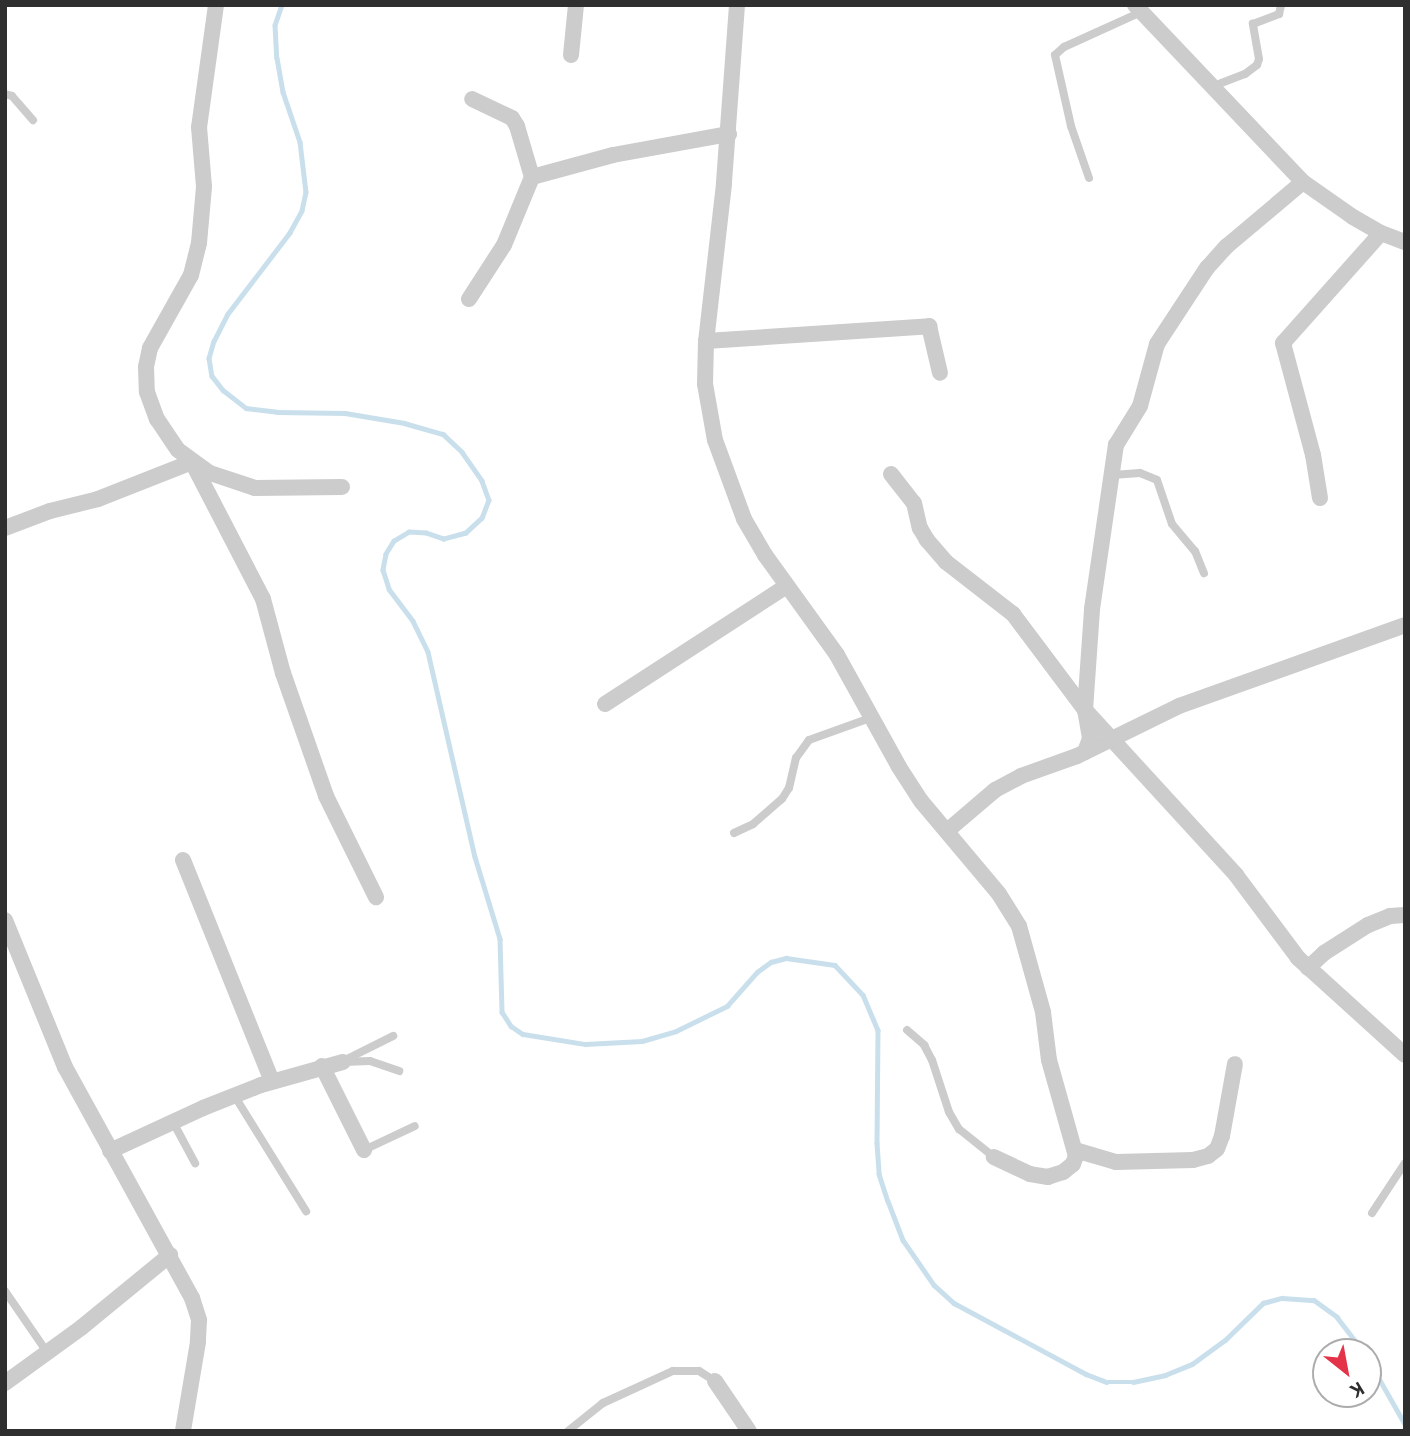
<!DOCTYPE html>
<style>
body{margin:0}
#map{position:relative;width:1410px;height:1436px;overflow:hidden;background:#fff;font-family:"DM Sans",sans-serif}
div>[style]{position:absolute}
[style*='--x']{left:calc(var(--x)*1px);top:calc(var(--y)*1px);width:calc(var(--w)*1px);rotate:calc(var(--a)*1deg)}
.stream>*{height:4.5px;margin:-2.25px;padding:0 2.25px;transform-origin:2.25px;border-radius:2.25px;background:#c9e0ec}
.lane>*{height:8px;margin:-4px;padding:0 4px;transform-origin:4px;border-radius:4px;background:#ccc}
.street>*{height:16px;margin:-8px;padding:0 8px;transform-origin:8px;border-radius:8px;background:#ccc}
span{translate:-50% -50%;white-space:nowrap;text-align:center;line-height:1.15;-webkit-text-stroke:7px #fff;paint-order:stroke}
.frame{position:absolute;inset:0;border:7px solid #2f2f2f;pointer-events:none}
.north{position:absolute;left:1312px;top:1338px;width:70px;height:70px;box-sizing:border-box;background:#fff;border:2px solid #acacac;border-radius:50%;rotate:149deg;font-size:19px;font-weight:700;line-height:28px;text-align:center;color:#2f2f2f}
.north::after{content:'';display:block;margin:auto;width:24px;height:32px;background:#e43349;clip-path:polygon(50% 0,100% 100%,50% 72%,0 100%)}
</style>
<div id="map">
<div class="stream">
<div style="--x:282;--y:5;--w:21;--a:109"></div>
<div style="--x:275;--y:25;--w:33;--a:87"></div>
<div style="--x:277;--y:58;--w:35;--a:80"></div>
<div style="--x:283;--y:92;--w:53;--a:71.2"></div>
<div style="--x:300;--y:142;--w:50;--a:83.2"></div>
<div style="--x:306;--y:192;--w:19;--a:102"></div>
<div style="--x:302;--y:211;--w:25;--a:119"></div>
<div style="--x:290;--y:233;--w:102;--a:127.4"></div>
<div style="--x:228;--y:314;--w:30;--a:117"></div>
<div style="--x:214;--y:341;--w:18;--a:106"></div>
<div style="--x:209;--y:358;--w:18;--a:81"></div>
<div style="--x:212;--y:376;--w:18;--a:52"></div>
<div style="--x:223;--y:390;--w:29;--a:38"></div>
<div style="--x:246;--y:408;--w:31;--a:7"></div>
<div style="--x:277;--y:412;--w:68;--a:0.8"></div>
<div style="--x:345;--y:413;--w:60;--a:9.6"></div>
<div style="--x:404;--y:423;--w:41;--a:15.8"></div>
<div style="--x:443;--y:434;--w:26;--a:43"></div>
<div style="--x:462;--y:452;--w:35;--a:55"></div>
<div style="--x:482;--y:481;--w:20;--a:70"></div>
<div style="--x:489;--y:500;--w:19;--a:111"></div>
<div style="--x:482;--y:518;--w:22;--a:137"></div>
<div style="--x:466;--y:533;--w:23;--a:165"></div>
<div style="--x:444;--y:539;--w:19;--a:-162"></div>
<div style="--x:426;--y:533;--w:17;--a:-177"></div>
<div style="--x:409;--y:532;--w:17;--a:149"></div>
<div style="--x:394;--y:541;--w:15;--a:122"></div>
<div style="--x:386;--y:554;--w:16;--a:101"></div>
<div style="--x:383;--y:570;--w:20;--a:72"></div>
<div style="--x:389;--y:589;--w:40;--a:53"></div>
<div style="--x:413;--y:621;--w:34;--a:64"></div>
<div style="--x:428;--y:652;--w:210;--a:77.1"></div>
<div style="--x:475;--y:857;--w:86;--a:73"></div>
<div style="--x:500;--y:939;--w:73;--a:88.4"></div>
<div style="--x:502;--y:1012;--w:17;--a:57"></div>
<div style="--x:511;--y:1026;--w:14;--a:34"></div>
<div style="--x:523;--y:1034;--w:63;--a:9.2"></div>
<div style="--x:585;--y:1044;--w:57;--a:-3"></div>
<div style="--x:642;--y:1041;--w:35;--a:-16"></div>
<div style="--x:676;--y:1031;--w:57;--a:-26.1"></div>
<div style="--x:727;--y:1006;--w:45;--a:-48.6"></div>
<div style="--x:757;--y:972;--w:17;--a:-36"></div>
<div style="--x:771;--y:962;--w:16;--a:-15"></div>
<div style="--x:786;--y:958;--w:49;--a:8.1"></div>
<div style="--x:835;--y:965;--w:41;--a:47"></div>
<div style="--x:863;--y:995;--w:38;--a:67"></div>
<div style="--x:878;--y:1030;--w:113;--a:90.5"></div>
<div style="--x:877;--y:1143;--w:31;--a:86"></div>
<div style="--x:879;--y:1174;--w:28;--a:72"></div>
<div style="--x:888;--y:1201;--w:42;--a:69"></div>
<div style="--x:903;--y:1240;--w:55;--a:55.4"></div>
<div style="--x:934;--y:1285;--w:27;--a:42"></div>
<div style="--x:954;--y:1303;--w:150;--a:28.3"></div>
<div style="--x:1086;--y:1374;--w:22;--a:21"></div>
<div style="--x:1107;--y:1382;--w:26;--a:0"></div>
<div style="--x:1133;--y:1382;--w:33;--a:-12"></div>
<div style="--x:1165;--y:1375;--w:29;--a:-22"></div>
<div style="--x:1192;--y:1364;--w:41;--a:-36"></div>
<div style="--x:1225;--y:1340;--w:53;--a:-44.2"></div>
<div style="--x:1263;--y:1303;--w:20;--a:-15"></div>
<div style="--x:1282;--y:1298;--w:32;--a:4"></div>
<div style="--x:1314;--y:1300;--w:29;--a:36"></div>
<div style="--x:1337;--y:1317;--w:44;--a:52.4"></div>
<div style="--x:1368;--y:1359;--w:75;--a:60.4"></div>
</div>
<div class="lane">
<div style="--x:1211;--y:87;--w:36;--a:-21"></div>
<div style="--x:1245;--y:74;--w:15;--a:-37"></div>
<div style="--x:1257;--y:65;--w:6;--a:-72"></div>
<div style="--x:1259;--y:59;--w:36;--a:-100"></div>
<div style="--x:1253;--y:24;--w:28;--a:-21"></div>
<div style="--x:1279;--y:14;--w:9;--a:-77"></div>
<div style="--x:5;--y:94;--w:7;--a:16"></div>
<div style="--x:12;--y:96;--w:32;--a:49"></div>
<div style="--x:1089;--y:178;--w:55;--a:-109.1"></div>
<div style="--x:1071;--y:126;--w:73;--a:-102.7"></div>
<div style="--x:1055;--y:55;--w:12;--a:-42"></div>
<div style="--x:1064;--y:47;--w:85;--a:-24.4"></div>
<div style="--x:1112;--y:475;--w:28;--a:-4"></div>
<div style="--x:1140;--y:473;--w:18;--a:22"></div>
<div style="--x:1157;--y:480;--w:46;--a:71.2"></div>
<div style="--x:1172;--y:524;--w:35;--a:50"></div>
<div style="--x:1195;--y:551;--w:24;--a:68"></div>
<div style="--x:734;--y:833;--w:21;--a:-25"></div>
<div style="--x:753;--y:824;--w:38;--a:-41"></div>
<div style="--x:782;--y:799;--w:13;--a:-58"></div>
<div style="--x:789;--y:788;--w:31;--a:-77"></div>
<div style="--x:796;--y:758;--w:22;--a:-54"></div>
<div style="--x:809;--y:740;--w:68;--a:-19.8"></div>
<div style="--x:907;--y:1030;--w:23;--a:41"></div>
<div style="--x:924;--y:1045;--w:17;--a:62"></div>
<div style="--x:932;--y:1060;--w:55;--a:71.9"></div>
<div style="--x:949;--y:1112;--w:20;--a:60"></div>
<div style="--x:959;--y:1129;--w:45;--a:38.7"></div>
<div style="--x:345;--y:1060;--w:54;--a:-26.6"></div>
<div style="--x:343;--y:1062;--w:27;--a:-2"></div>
<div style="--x:370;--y:1061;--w:31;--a:19"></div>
<div style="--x:234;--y:1095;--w:137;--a:58.2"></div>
<div style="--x:173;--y:1122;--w:47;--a:61.8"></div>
<div style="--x:364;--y:1150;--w:56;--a:-25.2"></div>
<div style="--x:1372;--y:1213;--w:60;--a:-56.6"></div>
<div style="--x:5;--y:1291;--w:74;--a:55.5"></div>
<div style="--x:568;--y:1431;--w:45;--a:-38.7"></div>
<div style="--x:603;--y:1403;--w:77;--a:-24.6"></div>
<div style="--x:673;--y:1371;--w:26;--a:0"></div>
<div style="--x:699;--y:1371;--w:19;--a:32"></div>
</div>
<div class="street">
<div style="--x:216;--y:5;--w:123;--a:97.9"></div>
<div style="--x:199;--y:127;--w:60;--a:85.2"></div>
<div style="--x:204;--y:187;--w:56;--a:95.1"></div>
<div style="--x:199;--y:243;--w:33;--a:104"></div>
<div style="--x:191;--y:275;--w:84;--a:119.3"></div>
<div style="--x:150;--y:348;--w:19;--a:102"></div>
<div style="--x:146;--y:367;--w:25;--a:88"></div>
<div style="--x:147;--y:392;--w:29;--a:70"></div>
<div style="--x:157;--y:419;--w:37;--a:56"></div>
<div style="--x:178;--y:450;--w:39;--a:36"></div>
<div style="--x:210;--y:473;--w:47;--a:18.4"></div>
<div style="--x:255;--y:488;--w:87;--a:-0.7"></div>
<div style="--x:737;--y:5;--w:179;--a:94.2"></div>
<div style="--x:724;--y:184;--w:158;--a:96.5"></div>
<div style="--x:706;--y:341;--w:43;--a:91.3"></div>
<div style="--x:705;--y:384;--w:57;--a:79.9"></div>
<div style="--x:715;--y:440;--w:84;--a:69.8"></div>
<div style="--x:744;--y:519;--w:42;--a:59.7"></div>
<div style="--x:765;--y:555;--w:123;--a:54.2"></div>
<div style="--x:837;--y:655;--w:128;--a:61"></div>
<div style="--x:899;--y:767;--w:40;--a:57.1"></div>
<div style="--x:921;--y:801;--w:121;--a:50"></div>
<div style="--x:999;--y:894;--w:38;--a:58"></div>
<div style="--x:1019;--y:926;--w:89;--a:74.4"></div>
<div style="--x:1043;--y:1012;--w:48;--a:82.9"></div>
<div style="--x:1049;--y:1060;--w:100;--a:74.3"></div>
<div style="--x:1076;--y:1156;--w:9;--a:111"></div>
<div style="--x:1073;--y:1164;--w:13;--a:141"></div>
<div style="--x:1063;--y:1172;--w:16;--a:162"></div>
<div style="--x:1048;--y:1177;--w:18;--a:-171"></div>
<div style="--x:1030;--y:1174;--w:40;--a:-155"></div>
<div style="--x:1135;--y:5;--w:244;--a:46.5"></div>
<div style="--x:1303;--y:182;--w:61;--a:35"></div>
<div style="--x:1353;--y:217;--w:32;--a:30"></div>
<div style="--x:1381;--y:233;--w:26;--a:21"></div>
<div style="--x:571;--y:55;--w:50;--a:-84.3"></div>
<div style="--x:532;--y:177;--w:84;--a:-15.2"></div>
<div style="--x:613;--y:155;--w:118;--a:-10.3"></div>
<div style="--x:469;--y:299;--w:64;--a:-57.1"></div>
<div style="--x:504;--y:245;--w:74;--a:-67.6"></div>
<div style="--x:532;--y:177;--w:53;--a:-106.4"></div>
<div style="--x:517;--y:126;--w:9;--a:-122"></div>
<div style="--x:512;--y:118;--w:44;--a:-154.6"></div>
<div style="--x:706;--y:341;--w:224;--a:-3.8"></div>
<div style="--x:929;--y:326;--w:48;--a:76.8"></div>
<div style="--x:891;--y:474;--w:37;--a:52"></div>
<div style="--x:914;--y:503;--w:26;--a:77"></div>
<div style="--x:920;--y:528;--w:14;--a:60"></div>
<div style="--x:927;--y:540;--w:29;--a:49"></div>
<div style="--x:946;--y:562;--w:85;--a:37.8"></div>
<div style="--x:1013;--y:614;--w:120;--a:53.1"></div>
<div style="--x:1085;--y:710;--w:224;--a:47.5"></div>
<div style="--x:1236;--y:875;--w:104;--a:53.2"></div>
<div style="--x:1298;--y:958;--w:144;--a:42.2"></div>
<div style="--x:1320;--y:498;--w:44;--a:-99.2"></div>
<div style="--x:1313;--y:455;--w:116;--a:-105"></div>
<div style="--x:1283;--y:343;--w:147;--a:-48.3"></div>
<div style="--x:5;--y:528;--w:48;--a:-20.7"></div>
<div style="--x:50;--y:511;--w:49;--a:-14"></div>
<div style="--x:98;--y:499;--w:101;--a:-21.5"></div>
<div style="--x:192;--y:462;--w:154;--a:62.6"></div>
<div style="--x:263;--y:599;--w:77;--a:74.9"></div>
<div style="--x:283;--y:673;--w:130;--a:70.7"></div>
<div style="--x:326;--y:796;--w:113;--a:63.7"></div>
<div style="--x:605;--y:704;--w:217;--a:-33"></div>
<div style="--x:1085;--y:752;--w:15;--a:-70"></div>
<div style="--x:1090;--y:738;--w:28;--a:-100"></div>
<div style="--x:1085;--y:710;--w:101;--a:-86"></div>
<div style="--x:1092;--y:609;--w:166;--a:-81.7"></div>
<div style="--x:1116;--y:445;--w:46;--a:-58.4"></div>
<div style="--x:1140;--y:406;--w:64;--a:-74.7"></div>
<div style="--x:1157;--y:344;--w:91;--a:-56.7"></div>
<div style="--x:1207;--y:268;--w:30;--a:-48"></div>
<div style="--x:1227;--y:246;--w:99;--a:-40.1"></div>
<div style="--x:947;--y:831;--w:63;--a:-40.5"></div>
<div style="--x:995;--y:790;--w:30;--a:-28"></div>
<div style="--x:1021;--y:776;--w:59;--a:-19.7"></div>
<div style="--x:1077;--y:756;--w:114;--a:-26.1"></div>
<div style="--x:1179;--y:706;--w:240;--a:-19.7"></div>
<div style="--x:183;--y:860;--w:238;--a:68.1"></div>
<div style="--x:5;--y:920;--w:159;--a:67.8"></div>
<div style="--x:65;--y:1067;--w:264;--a:61.2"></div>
<div style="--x:192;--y:1298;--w:23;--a:72"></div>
<div style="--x:199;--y:1320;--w:22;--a:93"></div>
<div style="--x:198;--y:1342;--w:90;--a:99.6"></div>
<div style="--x:1308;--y:968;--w:22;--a:-43"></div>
<div style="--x:1324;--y:953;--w:52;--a:-32.5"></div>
<div style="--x:1368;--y:925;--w:24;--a:-22"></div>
<div style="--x:1390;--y:916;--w:15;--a:-4"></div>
<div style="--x:322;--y:1066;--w:94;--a:63.4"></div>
<div style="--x:1075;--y:1150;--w:43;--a:16.3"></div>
<div style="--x:1116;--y:1162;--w:77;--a:-1.5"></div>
<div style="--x:1193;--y:1160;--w:16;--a:-15"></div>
<div style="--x:1208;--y:1156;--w:11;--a:-38"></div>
<div style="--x:1217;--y:1149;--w:14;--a:-69"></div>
<div style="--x:1222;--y:1136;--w:73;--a:-79.8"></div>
<div style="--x:110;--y:1151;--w:102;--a:-24.8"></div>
<div style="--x:203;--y:1108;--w:62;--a:-21.6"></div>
<div style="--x:261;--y:1085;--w:85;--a:-15.7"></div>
<div style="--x:715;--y:1381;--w:60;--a:55.8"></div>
<div style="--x:5;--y:1383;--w:95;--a:-36"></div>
<div style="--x:82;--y:1327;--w:114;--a:-39.3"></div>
</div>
<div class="frame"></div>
<div class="north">K</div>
</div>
